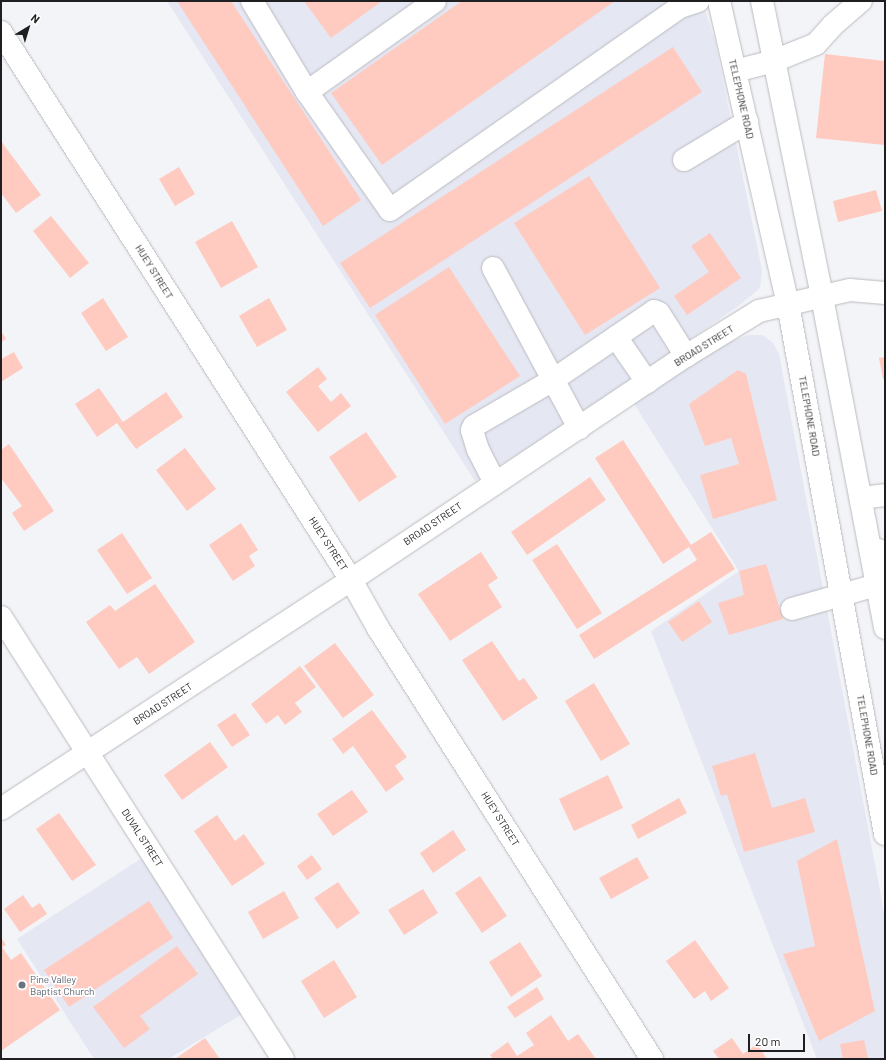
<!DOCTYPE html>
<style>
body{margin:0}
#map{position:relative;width:886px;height:1060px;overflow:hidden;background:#f3f4f8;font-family:Barlow,sans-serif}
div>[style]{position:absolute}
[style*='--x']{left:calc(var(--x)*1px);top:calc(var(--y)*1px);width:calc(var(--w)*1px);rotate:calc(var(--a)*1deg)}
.built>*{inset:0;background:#e5e7f3}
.building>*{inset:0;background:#ffcac0}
.roads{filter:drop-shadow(0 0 1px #babbbf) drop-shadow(0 0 1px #babbbf)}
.minor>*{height:22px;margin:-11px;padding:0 11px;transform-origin:11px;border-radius:11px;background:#fff}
.major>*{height:22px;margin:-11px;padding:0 11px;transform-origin:11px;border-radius:11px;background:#fff}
.dots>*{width:11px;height:11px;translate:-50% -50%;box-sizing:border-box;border:2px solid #fff;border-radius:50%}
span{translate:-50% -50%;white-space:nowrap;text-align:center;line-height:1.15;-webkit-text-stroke:3.5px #fff;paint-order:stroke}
.street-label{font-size:10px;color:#1f1f21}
.worship-label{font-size:10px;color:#5b616d}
.left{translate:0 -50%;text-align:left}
.frame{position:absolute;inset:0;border:2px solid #1f1f21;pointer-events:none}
.north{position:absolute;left:8px;top:8px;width:40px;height:40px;-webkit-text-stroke:3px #fff;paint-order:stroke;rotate:38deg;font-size:11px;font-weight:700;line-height:16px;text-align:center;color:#1f1f21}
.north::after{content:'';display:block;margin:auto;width:14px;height:18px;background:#1f1f21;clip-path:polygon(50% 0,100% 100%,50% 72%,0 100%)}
.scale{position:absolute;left:748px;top:1034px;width:57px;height:18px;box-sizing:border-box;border:2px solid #1f1f21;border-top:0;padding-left:5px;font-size:12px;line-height:14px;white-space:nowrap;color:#1f1f21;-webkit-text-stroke:3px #fff;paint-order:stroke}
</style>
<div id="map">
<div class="built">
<div style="clip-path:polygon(167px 1px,702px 1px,715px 41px,762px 270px,760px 288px,741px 304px,599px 403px,475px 481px)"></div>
<div style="clip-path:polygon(748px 335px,762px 335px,773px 343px,779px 354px,885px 918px,885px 1059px,817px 1059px,651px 631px,739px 571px,633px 402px,722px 345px)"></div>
<div style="clip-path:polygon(142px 858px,244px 1013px,168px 1059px,94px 1059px,17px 939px)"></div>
</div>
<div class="building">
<div style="clip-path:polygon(177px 1px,231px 1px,361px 200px,323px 226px)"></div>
<div style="clip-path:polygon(304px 1px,382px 1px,331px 38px)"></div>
<div style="clip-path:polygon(462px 1px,615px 1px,382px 165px,331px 93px)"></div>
<div style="clip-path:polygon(673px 47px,702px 92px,370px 308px,340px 263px)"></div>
<div style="clip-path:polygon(825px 54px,885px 61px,885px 145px,816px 138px)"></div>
<div style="clip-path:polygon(1px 141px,41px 195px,16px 213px,1px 193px)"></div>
<div style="clip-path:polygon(179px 167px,195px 194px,175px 206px,159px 179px)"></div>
<div style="clip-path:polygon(589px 176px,660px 288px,585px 335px,514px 223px)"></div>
<div style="clip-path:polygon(876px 190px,882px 211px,838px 222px,833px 201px)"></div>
<div style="clip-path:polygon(51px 216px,89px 263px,70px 278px,33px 231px)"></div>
<div style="clip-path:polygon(232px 221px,258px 267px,221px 288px,195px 242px)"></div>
<div style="clip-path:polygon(710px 233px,741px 278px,687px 315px,674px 296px,709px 272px,691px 246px)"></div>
<div style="clip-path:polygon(449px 267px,520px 376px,445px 424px,375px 315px)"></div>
<div style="clip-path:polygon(103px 298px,128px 337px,106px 351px,81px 313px)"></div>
<div style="clip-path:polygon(269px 298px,287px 330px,257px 347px,239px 316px)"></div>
<div style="clip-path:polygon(1px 331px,6px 339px,1px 342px)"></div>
<div style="clip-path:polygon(14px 352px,23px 368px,1px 382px,1px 359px)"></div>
<div style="clip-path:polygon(885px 357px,885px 379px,883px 379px,879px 358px)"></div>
<div style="clip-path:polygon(318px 367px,327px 379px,318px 386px,331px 402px,341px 393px,351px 406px,318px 432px,286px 392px)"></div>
<div style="clip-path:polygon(738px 370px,746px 374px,777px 500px,713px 519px,700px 475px,739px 464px,731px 438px,705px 446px,689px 404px)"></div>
<div style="clip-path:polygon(99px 388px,123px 422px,166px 392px,183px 417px,136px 449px,117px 423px,97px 437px,75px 404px)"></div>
<div style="clip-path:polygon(366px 432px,397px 477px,359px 502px,329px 457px)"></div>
<div style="clip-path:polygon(623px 440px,691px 545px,711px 532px,735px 569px,594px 659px,579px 635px,697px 560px,689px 547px,663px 564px,595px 458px)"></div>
<div style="clip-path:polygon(9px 444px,54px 511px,24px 531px,12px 513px,22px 506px,1px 478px,1px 450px)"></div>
<div style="clip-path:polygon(185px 448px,216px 489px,187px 511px,156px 470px)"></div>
<div style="clip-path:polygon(590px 477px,606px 500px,527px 555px,511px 532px)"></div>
<div style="clip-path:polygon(241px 523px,258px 550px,249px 556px,255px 566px,233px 581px,209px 545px)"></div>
<div style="clip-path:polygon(122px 533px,152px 578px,127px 594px,97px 550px)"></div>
<div style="clip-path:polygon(557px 544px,602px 613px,577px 629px,532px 560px)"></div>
<div style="clip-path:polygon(481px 552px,498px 578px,488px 585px,502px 607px,450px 641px,418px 594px)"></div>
<div style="clip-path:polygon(766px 564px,783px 619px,729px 635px,718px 603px,744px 595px,739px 571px)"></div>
<div style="clip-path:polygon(155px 584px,195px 642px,149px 674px,137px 657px,119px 669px,86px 622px,110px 605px,115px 611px)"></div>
<div style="clip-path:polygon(699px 601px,712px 622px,682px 642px,668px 622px)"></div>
<div style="clip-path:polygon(492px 641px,519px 681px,524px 678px,538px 698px,503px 721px,462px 660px)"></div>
<div style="clip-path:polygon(335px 643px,374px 695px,343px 718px,304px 666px)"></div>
<div style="clip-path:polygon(300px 666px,316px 687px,295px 703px,302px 712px,285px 725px,278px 715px,266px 724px,251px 704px)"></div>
<div style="clip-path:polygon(594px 683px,630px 744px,601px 761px,565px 701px)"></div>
<div style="clip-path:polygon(372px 710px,407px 757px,395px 766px,404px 779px,386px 792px,353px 746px,343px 754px,332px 739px)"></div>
<div style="clip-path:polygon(235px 713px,250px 735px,232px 747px,217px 725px)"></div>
<div style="clip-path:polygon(210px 742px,228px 767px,182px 800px,164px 775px)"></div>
<div style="clip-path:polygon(755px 753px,772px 808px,805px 798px,815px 832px,744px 852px,727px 794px,721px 796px,712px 766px)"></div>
<div style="clip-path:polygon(608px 775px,623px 808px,574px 831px,559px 799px)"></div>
<div style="clip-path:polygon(352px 790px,368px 812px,333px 836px,317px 814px)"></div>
<div style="clip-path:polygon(679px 798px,687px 813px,638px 839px,631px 825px)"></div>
<div style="clip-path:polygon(59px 813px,96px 865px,72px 881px,36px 829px)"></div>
<div style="clip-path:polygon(217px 815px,235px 841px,244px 834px,265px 864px,232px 886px,194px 831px)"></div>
<div style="clip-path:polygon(453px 830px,466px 850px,433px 873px,420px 853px)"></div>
<div style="clip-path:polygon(837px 839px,875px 1011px,819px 1041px,783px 954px,815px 946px,797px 861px)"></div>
<div style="clip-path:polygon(312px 855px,322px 869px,307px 880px,297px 866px)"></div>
<div style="clip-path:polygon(637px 857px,649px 878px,611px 899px,599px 878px)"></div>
<div style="clip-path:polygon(480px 876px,507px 916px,482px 933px,455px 893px)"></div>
<div style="clip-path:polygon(338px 882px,360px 913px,337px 929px,314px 898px)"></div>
<div style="clip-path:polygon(423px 889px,438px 913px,404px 935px,388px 910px)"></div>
<div style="clip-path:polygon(284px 891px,299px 918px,263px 939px,248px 912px)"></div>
<div style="clip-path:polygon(23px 895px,32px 908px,40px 903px,47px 914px,20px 932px,4px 909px)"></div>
<div style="clip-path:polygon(149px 901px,173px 938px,69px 1007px,44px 970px)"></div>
<div style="clip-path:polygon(1px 937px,6px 945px,2px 947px,11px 960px,21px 953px,60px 1010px,1px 1051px)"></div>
<div style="clip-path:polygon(695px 940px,729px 988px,711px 1001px,705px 991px,694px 999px,666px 961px)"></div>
<div style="clip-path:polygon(520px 942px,542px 976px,511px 997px,489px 962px)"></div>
<div style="clip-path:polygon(177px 946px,198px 974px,140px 1016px,150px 1029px,124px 1048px,93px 1007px)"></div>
<div style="clip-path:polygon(334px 960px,357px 997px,324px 1018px,301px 981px)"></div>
<div style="clip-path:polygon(537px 987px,544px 999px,515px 1018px,507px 1007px)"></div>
<div style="clip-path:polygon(551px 1015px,568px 1041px,578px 1034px,596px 1059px,493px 1059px,490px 1055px,508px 1042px,517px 1056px,534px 1045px,526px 1033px)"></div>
<div style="clip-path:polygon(205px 1038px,220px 1059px,175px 1059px)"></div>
<div style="clip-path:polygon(732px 1038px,743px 1054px,757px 1044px,767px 1059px,719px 1059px,713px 1051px)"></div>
<div style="clip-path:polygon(864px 1040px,868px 1059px,843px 1059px,840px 1044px)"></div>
</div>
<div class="roads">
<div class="minor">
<div style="--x:252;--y:1;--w:106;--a:58.9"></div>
<div style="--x:307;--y:92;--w:144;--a:54.9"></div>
<div style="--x:390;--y:210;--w:354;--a:-35"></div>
<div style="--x:680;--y:7;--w:19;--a:-18"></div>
<div style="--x:1;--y:32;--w:650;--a:57.43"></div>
<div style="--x:351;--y:580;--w:55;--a:60.6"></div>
<div style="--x:378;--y:628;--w:511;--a:57.55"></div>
<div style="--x:735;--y:71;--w:40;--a:-14.4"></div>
<div style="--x:774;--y:61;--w:45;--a:-22"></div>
<div style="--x:816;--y:44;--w:25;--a:-48"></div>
<div style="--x:833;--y:25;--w:37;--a:-41"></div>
<div style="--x:307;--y:92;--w:157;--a:-35.4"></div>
<div style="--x:684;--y:160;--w:74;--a:-31.1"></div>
<div style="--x:493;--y:268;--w:182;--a:61.7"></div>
<div style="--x:616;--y:337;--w:55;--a:55.4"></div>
<div style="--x:495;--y:483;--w:37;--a:-117"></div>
<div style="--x:478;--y:450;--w:21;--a:-107"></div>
<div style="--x:472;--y:430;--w:4;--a:-63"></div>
<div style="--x:474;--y:426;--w:91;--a:-30.2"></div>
<div style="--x:553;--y:380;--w:122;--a:-34.3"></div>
<div style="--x:654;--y:311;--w:5;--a:22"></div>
<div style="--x:659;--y:313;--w:51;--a:57.9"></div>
<div style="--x:861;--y:498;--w:24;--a:-7"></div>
<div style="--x:870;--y:548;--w:16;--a:15"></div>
<div style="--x:792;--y:609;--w:88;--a:-15.8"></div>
<div style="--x:1;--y:617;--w:524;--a:57.46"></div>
<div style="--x:1;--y:809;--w:418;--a:-33.2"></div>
<div style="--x:351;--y:580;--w:403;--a:-33.8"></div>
<div style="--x:686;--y:356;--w:86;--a:-31.7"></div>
<div style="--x:759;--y:311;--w:93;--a:-13"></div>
<div style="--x:850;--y:290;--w:35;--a:5"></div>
</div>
<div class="major">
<div style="--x:719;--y:1;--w:311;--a:77.2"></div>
<div style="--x:788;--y:304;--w:539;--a:79.63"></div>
<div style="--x:762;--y:1;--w:302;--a:78.5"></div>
<div style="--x:822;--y:297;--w:337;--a:79.2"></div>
</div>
</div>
<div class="dots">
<div style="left:22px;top:985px;background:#6b7280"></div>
</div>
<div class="street-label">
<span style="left:741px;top:99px;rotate:77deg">TELEPHONE ROAD</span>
<span style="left:154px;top:272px;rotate:58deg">HUEY STREET</span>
<span style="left:704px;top:346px;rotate:-32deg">BROAD STREET</span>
<span style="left:809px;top:416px;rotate:80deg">TELEPHONE ROAD</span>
<span style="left:433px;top:524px;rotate:-34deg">BROAD STREET</span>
<span style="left:328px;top:544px;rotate:57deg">HUEY STREET</span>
<span style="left:163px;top:704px;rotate:-33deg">BROAD STREET</span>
<span style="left:867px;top:735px;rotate:80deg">TELEPHONE ROAD</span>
<span style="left:500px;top:819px;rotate:58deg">HUEY STREET</span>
<span style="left:142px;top:838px;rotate:57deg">DUVAL STREET</span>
</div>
<div class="worship-label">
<span class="left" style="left:30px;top:985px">Pine Valley<br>Baptist Church</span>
</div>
<div class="frame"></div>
<div class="north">N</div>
<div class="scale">20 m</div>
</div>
